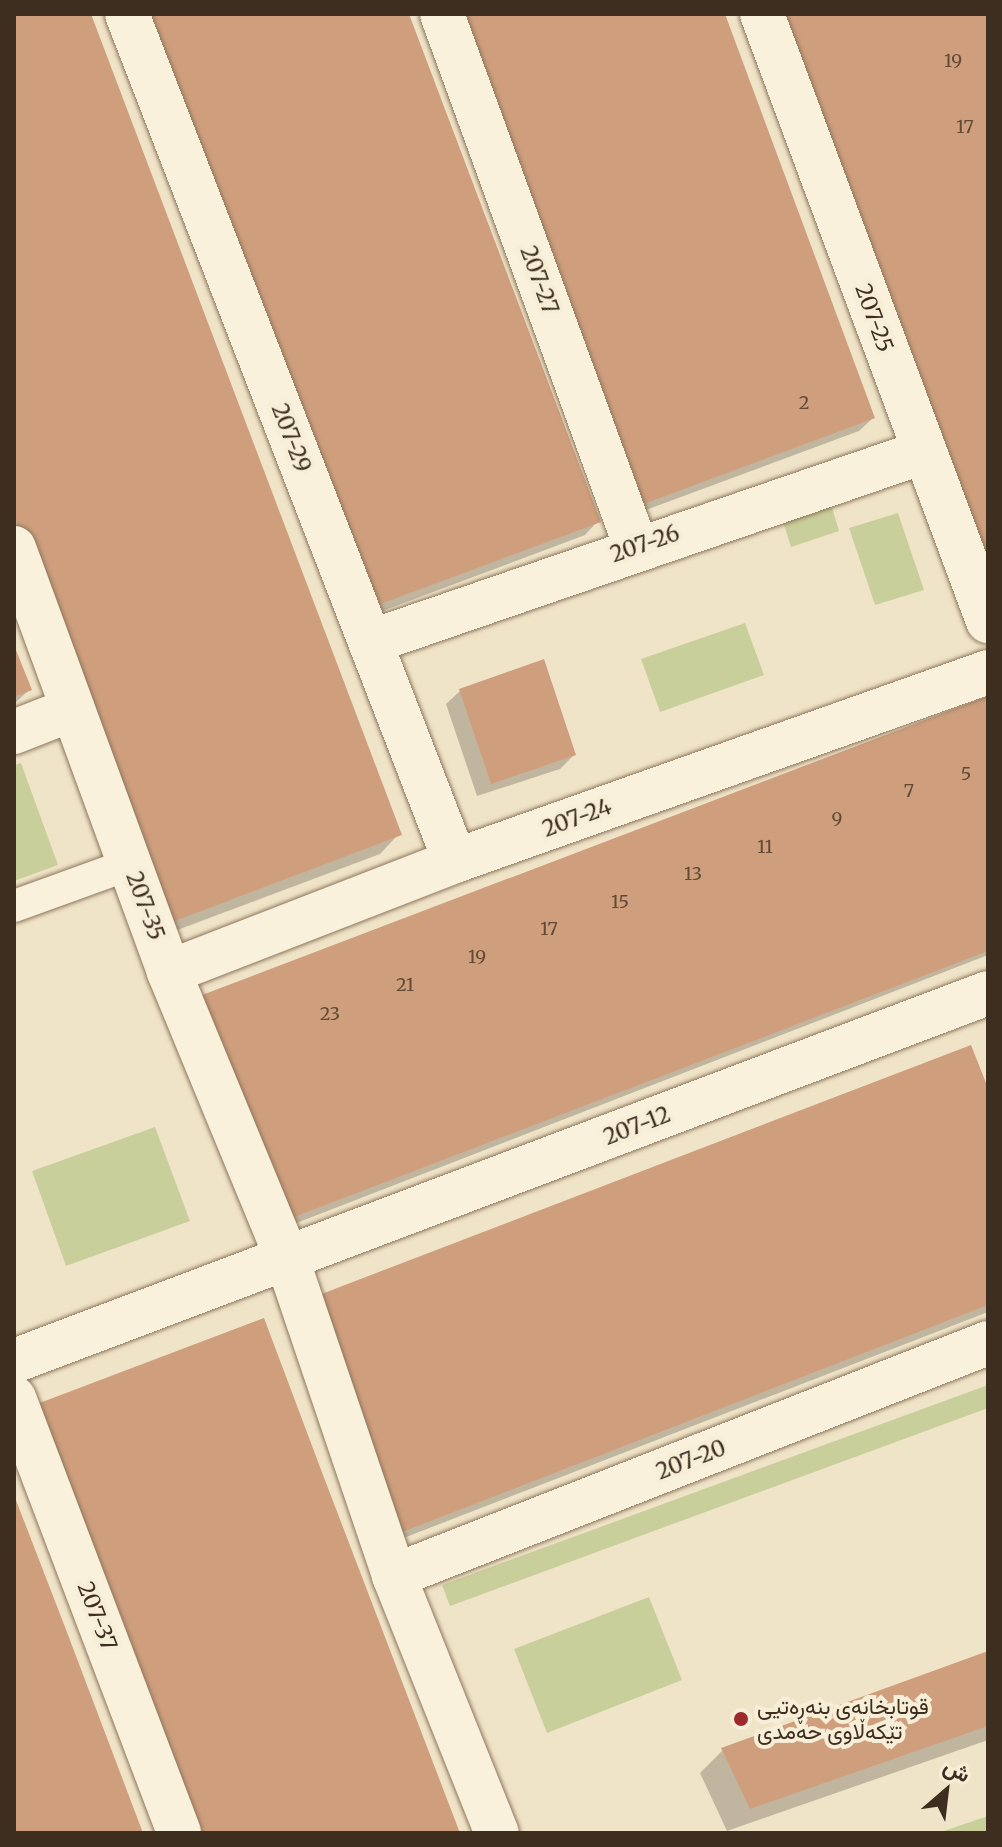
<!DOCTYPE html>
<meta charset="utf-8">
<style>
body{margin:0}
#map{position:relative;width:1002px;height:1847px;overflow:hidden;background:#f0e4c8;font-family:Merriweather,Vazirmatn,serif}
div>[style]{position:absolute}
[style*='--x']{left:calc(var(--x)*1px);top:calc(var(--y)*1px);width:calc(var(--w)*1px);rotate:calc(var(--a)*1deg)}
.green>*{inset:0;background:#c9cf9b}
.shadow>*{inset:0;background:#0003}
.building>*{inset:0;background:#cf9f7d}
.roads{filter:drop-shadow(0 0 2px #8d765c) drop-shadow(0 0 2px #8d765c)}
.lane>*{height:32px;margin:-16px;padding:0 16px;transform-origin:16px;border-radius:16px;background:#faf1dc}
.street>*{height:44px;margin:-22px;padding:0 22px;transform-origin:22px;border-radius:22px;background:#faf1dc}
.dots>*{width:22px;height:22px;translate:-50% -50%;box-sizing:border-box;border:4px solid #f7eed8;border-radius:50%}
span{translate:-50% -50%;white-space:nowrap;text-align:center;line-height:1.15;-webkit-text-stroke:8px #f7eed8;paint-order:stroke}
.number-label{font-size:18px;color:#624a37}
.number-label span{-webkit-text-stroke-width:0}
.street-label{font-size:22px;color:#3d2e20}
.poi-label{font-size:22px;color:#3d2e20}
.left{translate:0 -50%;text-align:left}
.frame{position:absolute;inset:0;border:16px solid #3d2e20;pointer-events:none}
.north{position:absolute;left:906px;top:1751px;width:80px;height:80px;-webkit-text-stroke:6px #f7eed8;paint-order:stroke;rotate:28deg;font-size:22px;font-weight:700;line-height:32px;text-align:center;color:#3d2e20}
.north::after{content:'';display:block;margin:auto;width:28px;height:36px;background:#3d2e20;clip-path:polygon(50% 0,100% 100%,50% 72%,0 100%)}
</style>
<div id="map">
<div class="green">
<div style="clip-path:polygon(828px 494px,839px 531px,791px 547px,779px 509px)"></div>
<div style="clip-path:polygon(898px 513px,924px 590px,875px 605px,849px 528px)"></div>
<div style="clip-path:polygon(745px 623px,764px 675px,660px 712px,641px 659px)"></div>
<div style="clip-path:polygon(21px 763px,58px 865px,14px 881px,14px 765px)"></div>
<div style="clip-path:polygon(155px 1127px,190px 1221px,66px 1266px,32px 1171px)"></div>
<div style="clip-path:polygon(988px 1385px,988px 1408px,450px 1606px,442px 1585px)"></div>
<div style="clip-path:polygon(649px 1597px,682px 1680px,547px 1733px,514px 1649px)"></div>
<div style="clip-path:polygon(988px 1816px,988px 1833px,938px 1833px)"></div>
</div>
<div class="shadow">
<div style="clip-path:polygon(14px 14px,89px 14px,399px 834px,380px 854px,148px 941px,14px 567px)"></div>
<div style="clip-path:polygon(407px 14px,598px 521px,585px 535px,353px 622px)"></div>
<div style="clip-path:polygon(723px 14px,873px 418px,859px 431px,627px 517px)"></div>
<div style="clip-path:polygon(14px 650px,30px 689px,14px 704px)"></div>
<div style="clip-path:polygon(460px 691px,574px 755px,560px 769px,477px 796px,446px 704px)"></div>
<div style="clip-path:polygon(988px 698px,988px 955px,263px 1236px)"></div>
<div style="clip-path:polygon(988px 1094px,988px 1312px,388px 1544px,298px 1313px)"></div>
<div style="clip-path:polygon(988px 1653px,988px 1740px,727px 1831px,700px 1773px,723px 1750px)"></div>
</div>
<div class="building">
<div style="clip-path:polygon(14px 14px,91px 14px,402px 835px,167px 924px,14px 515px)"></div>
<div style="clip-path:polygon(144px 14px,409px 14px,601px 522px,367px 609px)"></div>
<div style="clip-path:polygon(461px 14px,725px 14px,875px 418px,641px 505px)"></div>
<div style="clip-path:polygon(785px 14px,988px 14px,988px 564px)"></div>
<div style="clip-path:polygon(14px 645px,32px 690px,14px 697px)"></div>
<div style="clip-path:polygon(544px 659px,576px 755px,491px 784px,459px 689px)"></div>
<div style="clip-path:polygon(988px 696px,988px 951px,276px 1224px,189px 1000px)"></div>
<div style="clip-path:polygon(971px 1045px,988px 1088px,988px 1305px,402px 1532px,311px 1298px)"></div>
<div style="clip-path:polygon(264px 1318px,323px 1475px,460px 1833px,195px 1833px,29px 1407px)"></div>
<div style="clip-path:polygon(14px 1495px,65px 1627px,143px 1833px,14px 1833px)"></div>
<div style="clip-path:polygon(988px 1651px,988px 1726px,750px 1809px,721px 1748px)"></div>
</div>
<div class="roads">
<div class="lane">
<div style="--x:14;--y:906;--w:123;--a:-19.9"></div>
</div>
<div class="street">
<div style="--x:127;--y:14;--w:908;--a:68.83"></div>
<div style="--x:442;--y:14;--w:567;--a:70"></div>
<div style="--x:762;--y:14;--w:648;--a:69.58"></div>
<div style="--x:14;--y:548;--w:451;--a:69.9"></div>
<div style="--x:169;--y:972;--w:310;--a:67.6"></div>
<div style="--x:287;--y:1259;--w:335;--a:71.3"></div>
<div style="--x:394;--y:1576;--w:277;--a:68.2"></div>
<div style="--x:370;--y:642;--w:585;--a:-18.96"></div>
<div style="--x:14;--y:732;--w:63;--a:-21.3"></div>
<div style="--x:169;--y:972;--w:307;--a:-21.2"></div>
<div style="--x:455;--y:861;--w:566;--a:-19.52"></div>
<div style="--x:14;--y:1361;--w:1041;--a:-20.7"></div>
<div style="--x:14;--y:1398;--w:465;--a:69.2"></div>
<div style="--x:394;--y:1576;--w:638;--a:-21.42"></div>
</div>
</div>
<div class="dots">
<div style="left:741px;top:1719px;background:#9e2a2b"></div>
</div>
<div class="number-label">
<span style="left:953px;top:61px">19</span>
<span style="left:965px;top:127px">17</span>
<span style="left:804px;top:403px">2</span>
<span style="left:966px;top:774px">5</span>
<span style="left:909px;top:791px">7</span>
<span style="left:837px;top:819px">9</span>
<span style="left:765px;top:847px">11</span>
<span style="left:693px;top:874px">13</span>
<span style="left:620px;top:902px">15</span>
<span style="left:549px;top:929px">17</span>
<span style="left:477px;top:957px">19</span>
<span style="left:405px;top:985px">21</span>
<span style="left:330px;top:1014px">23</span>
</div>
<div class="street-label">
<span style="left:539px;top:280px;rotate:70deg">207-27</span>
<span style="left:874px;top:318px;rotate:70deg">207-25</span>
<span style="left:291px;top:438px;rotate:69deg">207-29</span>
<span style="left:645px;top:544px;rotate:-19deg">207-26</span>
<span style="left:577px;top:818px;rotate:-20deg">207-24</span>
<span style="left:145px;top:906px;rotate:70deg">207-35</span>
<span style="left:637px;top:1126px;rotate:-21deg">207-12</span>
<span style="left:691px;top:1460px;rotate:-21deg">207-20</span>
<span style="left:97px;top:1616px;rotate:69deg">207-37</span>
</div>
<div class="poi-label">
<span class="left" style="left:757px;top:1719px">قوتابخانەی بنەڕەتیی<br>تێکەڵاوی حەمدی</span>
</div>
<div class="frame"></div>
<div class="north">ش</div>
</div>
